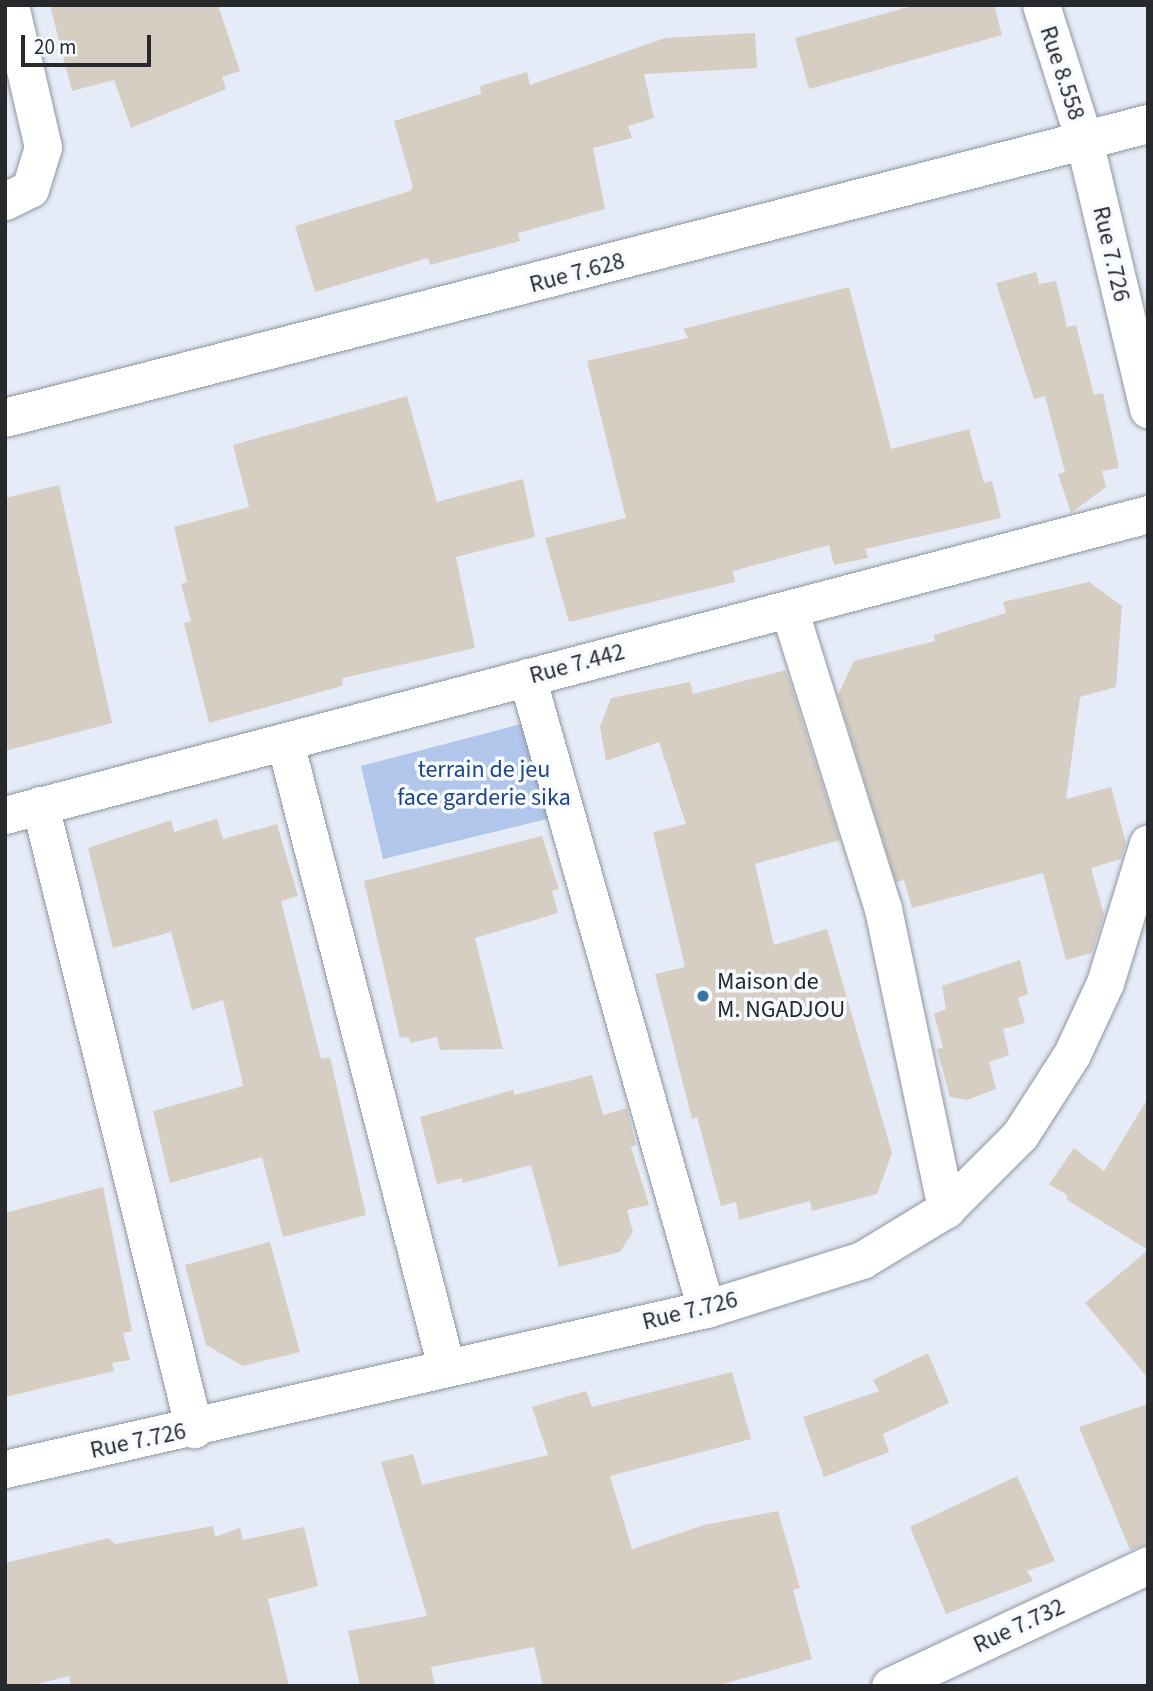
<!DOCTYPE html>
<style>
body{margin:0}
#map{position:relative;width:1153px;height:1691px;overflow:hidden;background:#e5ecf7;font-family:"Source Sans 3",sans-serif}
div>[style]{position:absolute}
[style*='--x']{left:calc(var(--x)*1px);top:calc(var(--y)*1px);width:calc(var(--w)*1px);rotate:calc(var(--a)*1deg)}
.green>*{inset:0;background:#b0c6ea}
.building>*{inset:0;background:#d6cdc3}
.roads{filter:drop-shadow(0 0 2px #8f96a0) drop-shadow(0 0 2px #8f96a0)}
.street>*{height:37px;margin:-18.5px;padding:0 18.5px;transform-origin:18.5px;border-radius:18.5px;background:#fff}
.secondary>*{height:38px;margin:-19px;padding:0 19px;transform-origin:19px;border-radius:19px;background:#fff}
.dots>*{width:19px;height:19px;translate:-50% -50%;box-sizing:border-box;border:4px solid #f6f9fd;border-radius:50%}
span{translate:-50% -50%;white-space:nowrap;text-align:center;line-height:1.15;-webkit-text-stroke:7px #f6f9fd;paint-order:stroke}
.street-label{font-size:24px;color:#27292d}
.park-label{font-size:24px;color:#1e4588}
.poi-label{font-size:24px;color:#27292d}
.left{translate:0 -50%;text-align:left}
.frame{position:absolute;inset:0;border:7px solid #27292d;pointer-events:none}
.scale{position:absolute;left:21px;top:35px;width:130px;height:32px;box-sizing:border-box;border:4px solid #27292d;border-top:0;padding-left:9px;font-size:21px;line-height:24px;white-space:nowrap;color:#27292d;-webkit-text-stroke:5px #f6f9fd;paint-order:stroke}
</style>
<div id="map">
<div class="green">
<div style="clip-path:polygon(521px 724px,551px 818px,383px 859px,361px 766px)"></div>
</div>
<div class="building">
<div style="clip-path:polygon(50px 5px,218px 5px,240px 71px,222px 77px,226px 89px,131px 128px,114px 80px,72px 91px)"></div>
<div style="clip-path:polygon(916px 5px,994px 5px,1002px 35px,809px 89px,795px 38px)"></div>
<div style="clip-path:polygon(755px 33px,757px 68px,644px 74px,654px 118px,628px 126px,632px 138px,593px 148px,605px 209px,518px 233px,520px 241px,430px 265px,428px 258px,315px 292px,295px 226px,410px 191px,413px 187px,394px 121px,481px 94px,480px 86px,527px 72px,530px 85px,665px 38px)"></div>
<div style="clip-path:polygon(1036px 272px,1039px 284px,1056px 281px,1067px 327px,1076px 325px,1094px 395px,1103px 393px,1119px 468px,1102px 471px,1106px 487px,1071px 513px,1058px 474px,1065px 472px,1045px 396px,1034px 399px,996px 283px)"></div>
<div style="clip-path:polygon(849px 287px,891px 449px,969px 429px,984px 483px,992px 481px,1001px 518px,865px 549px,868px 558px,834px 565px,829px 545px,733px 571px,735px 582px,569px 622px,545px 538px,626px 518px,587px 361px,688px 338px,683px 329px)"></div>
<div style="clip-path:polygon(407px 396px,437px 502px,523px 479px,535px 537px,456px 557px,475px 648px,343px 678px,342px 686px,209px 723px,184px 623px,191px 621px,181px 584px,187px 582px,174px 527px,249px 507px,233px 445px)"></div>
<div style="clip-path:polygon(59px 485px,112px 723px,5px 751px,5px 498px)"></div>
<div style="clip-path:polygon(1089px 582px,1122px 606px,1116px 687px,1080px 697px,1066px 799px,1111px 787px,1126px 843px,1121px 859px,1091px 868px,1104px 915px,1092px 953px,1066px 960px,1043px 873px,912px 908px,904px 880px,896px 882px,838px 695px,854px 661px,935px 641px,934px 635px,1006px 613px,1003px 602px)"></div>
<div style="clip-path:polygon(786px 670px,840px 840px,755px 864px,774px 945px,827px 929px,892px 1153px,877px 1194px,812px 1211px,810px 1201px,739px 1220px,736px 1202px,721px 1206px,697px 1117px,692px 1119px,655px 974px,685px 967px,653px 832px,686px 824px,659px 742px,606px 761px,600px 727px,611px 698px,690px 682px,693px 694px)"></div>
<div style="clip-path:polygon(217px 819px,223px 839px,277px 824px,298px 896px,281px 901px,321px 1059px,330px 1057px,366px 1215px,283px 1237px,262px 1157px,170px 1183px,153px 1111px,243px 1086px,242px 1080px,223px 1000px,192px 1010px,171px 932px,113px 948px,88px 848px,171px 820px,174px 832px)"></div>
<div style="clip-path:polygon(542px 836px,559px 889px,552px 891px,558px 913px,475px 938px,503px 1049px,440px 1050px,437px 1037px,410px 1043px,409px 1037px,400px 1038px,364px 881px)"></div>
<div style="clip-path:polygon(1020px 960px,1028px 994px,1018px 998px,1025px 1023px,1003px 1029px,1009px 1055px,989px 1062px,996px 1089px,967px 1100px,950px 1097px,937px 1049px,943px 1048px,934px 1014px,946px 1009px,942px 986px)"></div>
<div style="clip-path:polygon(592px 1075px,603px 1115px,627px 1108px,636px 1145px,631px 1147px,649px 1205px,627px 1210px,633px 1232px,620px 1252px,559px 1267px,531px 1165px,463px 1183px,462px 1178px,437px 1184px,420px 1117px,513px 1090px,514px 1095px)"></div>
<div style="clip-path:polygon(1148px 1098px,1148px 1378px,1085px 1303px,1148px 1250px,1067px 1200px,1067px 1195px,1049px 1184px,1074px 1148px,1104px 1171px)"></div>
<div style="clip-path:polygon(103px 1187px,132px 1331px,123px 1333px,130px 1360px,112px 1363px,114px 1371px,5px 1397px,5px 1213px)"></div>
<div style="clip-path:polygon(270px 1242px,300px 1352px,243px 1366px,206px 1345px,185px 1265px)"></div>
<div style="clip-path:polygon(928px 1353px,949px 1403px,883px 1434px,889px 1452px,824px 1477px,803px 1417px,879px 1391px,873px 1380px)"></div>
<div style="clip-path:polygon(732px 1372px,751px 1439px,610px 1476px,632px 1549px,704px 1525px,778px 1511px,800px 1588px,793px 1590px,812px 1659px,716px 1686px,543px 1686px,534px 1647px,431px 1667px,435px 1686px,360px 1686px,348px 1631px,427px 1616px,381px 1462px,413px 1454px,422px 1485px,548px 1455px,532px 1407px,586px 1391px,592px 1407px)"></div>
<div style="clip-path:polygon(1148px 1404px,1148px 1544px,1130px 1550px,1079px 1427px)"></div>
<div style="clip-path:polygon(1017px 1476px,1055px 1561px,1027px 1571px,1033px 1581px,946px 1614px,910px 1527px)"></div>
<div style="clip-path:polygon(213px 1526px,215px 1537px,240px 1528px,243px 1540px,304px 1527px,318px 1586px,268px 1599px,289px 1686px,71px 1686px,69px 1676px,29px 1686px,5px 1686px,5px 1563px,109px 1538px,115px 1544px)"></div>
</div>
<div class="roads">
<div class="street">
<div style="--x:1041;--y:5;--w:142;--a:72.3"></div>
<div style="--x:1084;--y:140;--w:277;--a:76.6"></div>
<div style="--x:5;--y:201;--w:28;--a:-26"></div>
<div style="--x:30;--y:189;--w:44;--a:-72.8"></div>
<div style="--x:43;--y:147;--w:146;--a:-103.1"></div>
<div style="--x:789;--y:609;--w:314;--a:72.6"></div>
<div style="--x:883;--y:909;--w:307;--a:78.1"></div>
<div style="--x:527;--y:677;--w:657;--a:74.19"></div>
<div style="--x:285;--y:742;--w:645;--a:75.55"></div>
<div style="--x:40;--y:805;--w:643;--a:76.14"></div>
<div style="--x:5;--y:815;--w:1182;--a:-14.75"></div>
<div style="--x:5;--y:1469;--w:719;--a:-12.86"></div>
<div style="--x:706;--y:1309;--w:164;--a:-17.4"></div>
<div style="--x:862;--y:1260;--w:98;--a:-31.3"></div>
<div style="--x:946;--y:1209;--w:105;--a:-45"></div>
<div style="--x:1020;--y:1135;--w:96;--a:-57.3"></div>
<div style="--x:1072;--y:1054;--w:78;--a:-65.1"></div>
<div style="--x:1105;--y:983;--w:146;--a:-72.9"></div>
<div style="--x:890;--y:1686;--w:285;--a:-25.1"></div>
</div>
<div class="secondary">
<div style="--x:5;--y:418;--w:1180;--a:-14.42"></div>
</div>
</div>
<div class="dots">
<div style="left:703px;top:996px;background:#3476ac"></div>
</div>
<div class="street-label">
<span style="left:1062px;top:73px;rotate:72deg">Rue 8.558</span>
<span style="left:1111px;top:254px;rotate:77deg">Rue 7.726</span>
<span style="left:577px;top:273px;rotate:-15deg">Rue 7.628</span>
<span style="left:577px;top:664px;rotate:-15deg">Rue 7.442</span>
<span style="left:690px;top:1311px;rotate:-14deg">Rue 7.726</span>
<span style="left:138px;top:1441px;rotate:-12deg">Rue 7.726</span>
<span style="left:1019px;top:1626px;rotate:-25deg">Rue 7.732</span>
</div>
<div class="park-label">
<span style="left:484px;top:784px">terrain de jeu<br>face garderie sika</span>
</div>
<div class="poi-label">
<span class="left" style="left:717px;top:996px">Maison de<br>M. NGADJOU</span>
</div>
<div class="frame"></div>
<div class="scale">20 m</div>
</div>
